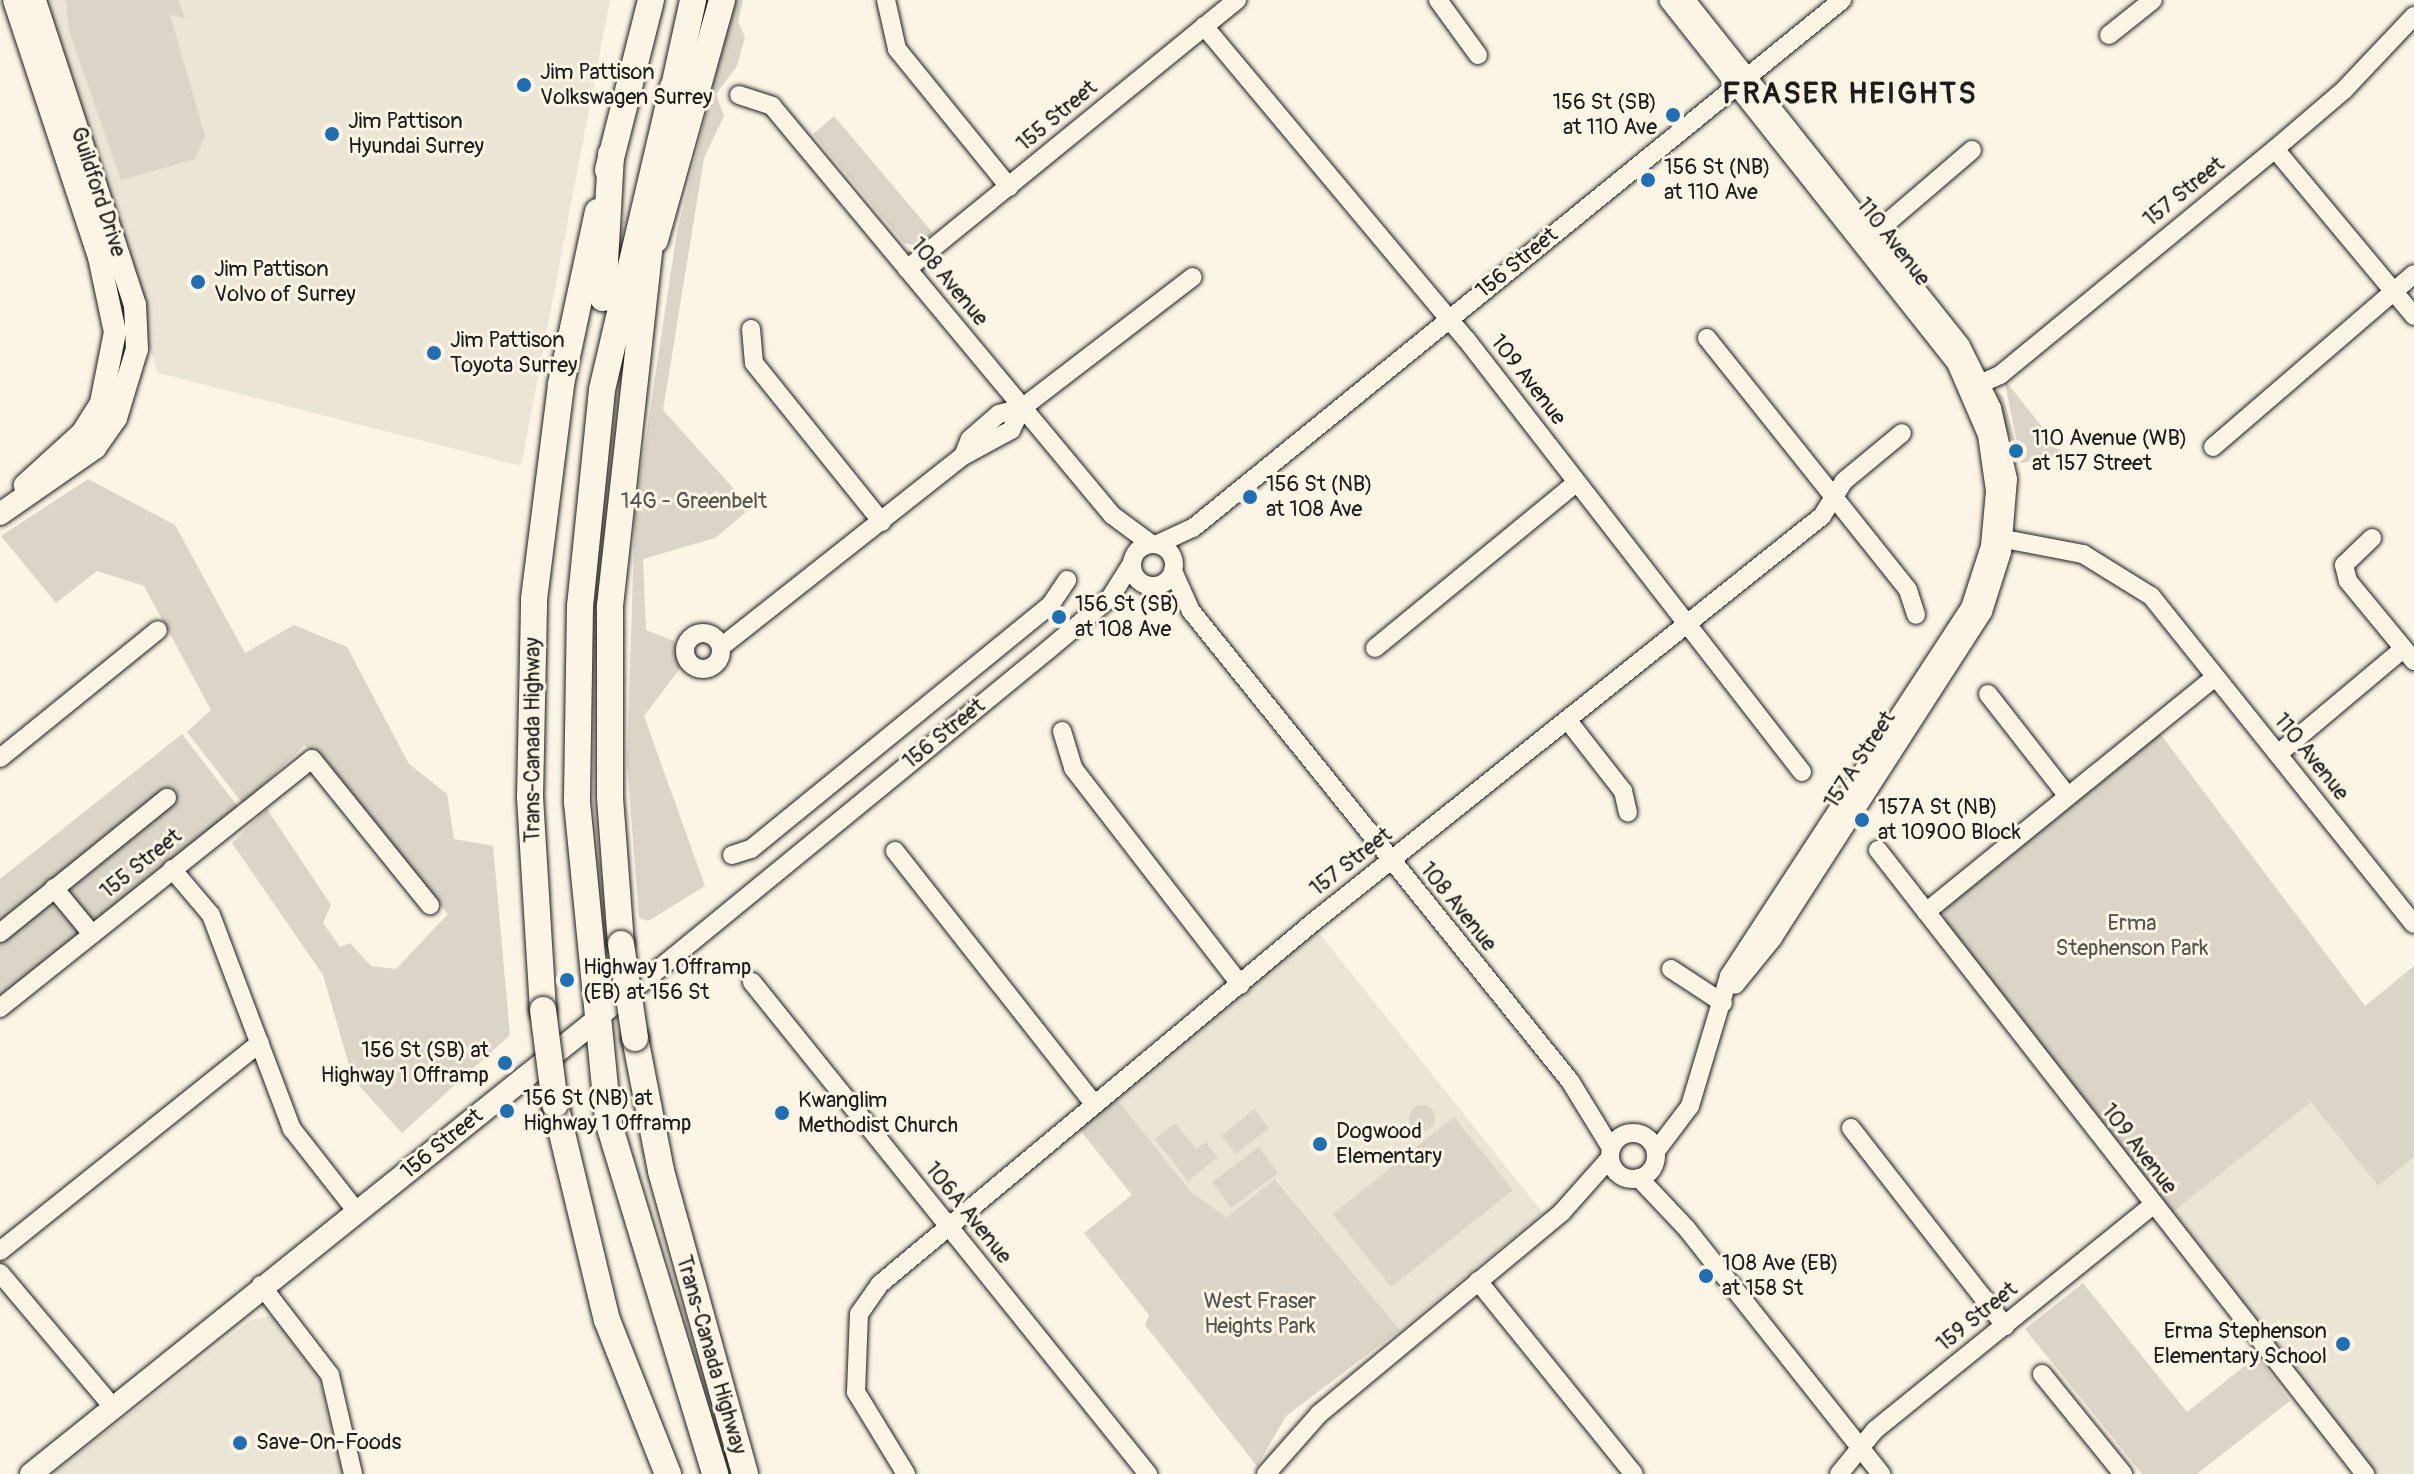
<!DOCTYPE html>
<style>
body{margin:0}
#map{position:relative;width:2414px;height:1474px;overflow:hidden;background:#fcf5e5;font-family:Pangolin,sans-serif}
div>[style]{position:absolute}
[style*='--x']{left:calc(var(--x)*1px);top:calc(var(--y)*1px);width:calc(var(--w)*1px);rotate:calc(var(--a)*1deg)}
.built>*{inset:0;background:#ebe5d6}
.green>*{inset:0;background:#dbd5c8}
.round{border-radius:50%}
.roads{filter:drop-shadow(0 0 2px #1c1c1c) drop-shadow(0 0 2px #1c1c1c)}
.minor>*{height:18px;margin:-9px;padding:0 9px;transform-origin:9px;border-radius:9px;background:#fcf5e5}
.minor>.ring{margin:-9px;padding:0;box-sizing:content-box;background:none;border:18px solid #fcf5e5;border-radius:50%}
.major>*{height:22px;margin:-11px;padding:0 11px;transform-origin:11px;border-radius:11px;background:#fcf5e5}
.highway>*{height:26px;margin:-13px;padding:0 13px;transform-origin:13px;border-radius:13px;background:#fcf5e5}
.bridges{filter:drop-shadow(0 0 2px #1c1c1c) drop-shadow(0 0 2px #1c1c1c)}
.highway-bridge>*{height:26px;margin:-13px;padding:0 13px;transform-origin:13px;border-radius:13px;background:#fcf5e5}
.dots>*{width:22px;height:22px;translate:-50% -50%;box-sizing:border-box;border:4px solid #fcf5e5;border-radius:50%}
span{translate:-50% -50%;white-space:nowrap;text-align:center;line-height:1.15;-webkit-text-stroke:6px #fcf5e5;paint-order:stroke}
.poi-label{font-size:22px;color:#1c1c1c}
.left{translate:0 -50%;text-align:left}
.right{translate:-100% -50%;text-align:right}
.street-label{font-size:22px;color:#1c1c1c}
.park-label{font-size:22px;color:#555450}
.district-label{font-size:30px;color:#1c1c1c;font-weight:700;letter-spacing:2px}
</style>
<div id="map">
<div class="built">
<div style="clip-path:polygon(39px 0,610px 0,521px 466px,158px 373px)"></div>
<div style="clip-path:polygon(1315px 928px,1543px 1213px,1400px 1330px,1276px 1179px,1227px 1217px,1191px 1192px,1112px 1093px)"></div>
<div style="clip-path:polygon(2311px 1101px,2378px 1185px,2414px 1157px,2414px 1474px,2376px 1474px,2170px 1214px)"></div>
<div style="clip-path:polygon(273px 1316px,319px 1378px,343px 1474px,52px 1474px,251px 1320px)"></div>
</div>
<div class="green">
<div style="clip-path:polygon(66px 0,179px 0,185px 18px,170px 15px,205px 136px,195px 159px,121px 180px,69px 31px)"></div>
<div style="clip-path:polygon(734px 0,743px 0,738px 22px,745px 37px,737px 66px,716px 94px,724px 116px,704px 158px,663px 410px,751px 508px,715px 538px,643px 559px,646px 630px,674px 641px,681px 667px,644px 716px,705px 886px,648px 921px,639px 918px,627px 762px,635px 510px,677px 232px)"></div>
<div style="clip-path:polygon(834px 116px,933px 233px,918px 246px,904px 243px,813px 134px)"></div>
<div style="clip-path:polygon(2004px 379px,2065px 456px,2021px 463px)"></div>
<div style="clip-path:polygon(1996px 390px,2003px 396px,2017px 447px,2005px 429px)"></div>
<div style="clip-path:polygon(88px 479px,175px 525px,245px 653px,294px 625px,347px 647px,409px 764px,447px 794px,454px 839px,493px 846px,510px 1035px,402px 1133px,353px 1079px,323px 975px,232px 843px,267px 809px,331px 905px,323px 923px,340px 947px,350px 943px,371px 966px,396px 969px,448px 914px,305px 745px,243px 804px,187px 732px,211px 710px,144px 586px,97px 571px,56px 603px,1px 536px)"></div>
<div style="clip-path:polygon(2158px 731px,2365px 1006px,2414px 966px,2414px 1157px,2378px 1186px,2311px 1102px,2170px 1214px,1945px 923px,1944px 908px)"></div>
<div style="clip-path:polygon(182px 734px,238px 807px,0 996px,0 879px)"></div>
<div style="clip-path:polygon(1112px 1093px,1191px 1192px,1227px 1217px,1275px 1179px,1400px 1330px,1286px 1416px,1257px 1466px,1145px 1325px,1149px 1315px,1084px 1233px,1132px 1195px,1075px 1124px)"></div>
<div class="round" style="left:1409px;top:1105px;width:26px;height:26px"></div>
<div style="clip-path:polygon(1254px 1109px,1269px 1128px,1236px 1154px,1221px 1136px)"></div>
<div style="clip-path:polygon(1454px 1117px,1513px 1190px,1391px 1287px,1333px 1214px)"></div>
<div style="clip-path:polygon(1175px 1123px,1196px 1149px,1206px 1142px,1218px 1157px,1188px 1181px,1155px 1139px)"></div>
<div style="clip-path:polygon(1259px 1147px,1278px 1173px,1231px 1208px,1212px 1182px)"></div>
<div style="clip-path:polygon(2083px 1283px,2187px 1412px,2257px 1356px,2290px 1401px,2197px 1474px,2142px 1474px,2025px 1329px)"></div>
</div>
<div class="roads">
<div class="minor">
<div style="--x:886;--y:0;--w:50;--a:77.3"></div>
<div style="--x:897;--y:49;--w:178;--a:50.9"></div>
<div style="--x:1438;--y:0;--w:68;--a:54"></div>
<div style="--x:1686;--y:0;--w:442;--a:51.5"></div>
<div style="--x:1961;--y:346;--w:69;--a:63.4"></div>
<div style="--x:1992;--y:408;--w:73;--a:77.3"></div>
<div style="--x:2008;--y:479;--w:73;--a:94.7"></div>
<div style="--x:2002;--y:552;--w:63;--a:107.6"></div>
<div style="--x:1983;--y:612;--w:388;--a:122.8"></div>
<div style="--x:1773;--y:938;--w:60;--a:129"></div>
<div style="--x:1204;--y:26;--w:408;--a:50.1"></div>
<div style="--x:1466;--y:339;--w:548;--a:52.19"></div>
<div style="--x:2109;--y:35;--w:56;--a:-38.5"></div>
<div style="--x:739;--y:95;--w:35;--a:18"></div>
<div style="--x:772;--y:106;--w:532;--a:50.26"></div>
<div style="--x:1112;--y:515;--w:47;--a:36.4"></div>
<div style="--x:2275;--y:149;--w:217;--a:50.2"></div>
<div style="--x:1874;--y:234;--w:129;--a:-40.6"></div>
<div style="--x:907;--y:269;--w:426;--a:-39.2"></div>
<div style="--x:751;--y:329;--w:34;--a:85"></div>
<div style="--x:754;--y:363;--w:204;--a:51.2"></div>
<div style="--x:1707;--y:338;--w:322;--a:51.4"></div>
<div style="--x:1908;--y:590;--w:26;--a:72"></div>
<div style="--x:1973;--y:387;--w:30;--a:-24"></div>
<div style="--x:2000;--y:375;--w:356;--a:-39.4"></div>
<div style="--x:2275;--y:149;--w:91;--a:-40.5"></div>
<div style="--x:2344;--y:90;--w:102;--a:-46.6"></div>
<div style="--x:2213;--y:447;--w:265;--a:-40.7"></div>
<div style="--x:963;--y:456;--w:18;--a:-68"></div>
<div style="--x:970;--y:439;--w:38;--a:-41"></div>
<div style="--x:999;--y:414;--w:24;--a:-15"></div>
<div style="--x:1022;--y:408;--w:215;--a:-37.5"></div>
<div style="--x:1994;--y:537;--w:91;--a:10.8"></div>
<div style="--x:2083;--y:554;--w:80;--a:31.7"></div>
<div style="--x:2151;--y:596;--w:420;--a:51.3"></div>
<div style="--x:2372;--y:538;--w:39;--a:136"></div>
<div style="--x:2344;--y:565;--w:16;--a:76"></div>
<div style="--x:2348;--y:581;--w:104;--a:50.5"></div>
<div class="ring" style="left:1132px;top:544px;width:24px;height:24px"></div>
<div style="--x:1158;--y:544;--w:38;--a:-25"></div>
<div style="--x:1193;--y:528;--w:837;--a:-39.13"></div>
<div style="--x:1173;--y:571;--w:44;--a:65.8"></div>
<div style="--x:1191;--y:611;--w:604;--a:51.12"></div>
<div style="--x:1570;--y:1081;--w:79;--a:58.5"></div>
<div class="ring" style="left:685px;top:633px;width:18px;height:18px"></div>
<div style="--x:721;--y:647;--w:308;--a:-38.3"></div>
<div style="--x:963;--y:456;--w:55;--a:-28.4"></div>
<div style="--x:1011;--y:430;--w:25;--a:-63"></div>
<div style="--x:1375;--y:648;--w:261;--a:-39.4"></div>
<div style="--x:1988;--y:694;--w:128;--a:52"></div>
<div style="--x:1569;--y:722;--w:88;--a:52"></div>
<div style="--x:1623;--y:791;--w:22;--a:77"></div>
<div style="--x:1062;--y:731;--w:39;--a:73"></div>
<div style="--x:1073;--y:768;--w:274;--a:52.3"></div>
<div style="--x:2278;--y:754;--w:163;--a:-40"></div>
<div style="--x:0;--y:758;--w:203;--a:-39"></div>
<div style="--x:1878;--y:850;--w:792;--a:52.03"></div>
<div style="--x:895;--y:851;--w:322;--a:51.8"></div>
<div style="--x:732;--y:855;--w:20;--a:-18"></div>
<div style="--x:751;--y:849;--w:387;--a:-39.2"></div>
<div style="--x:1051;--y:604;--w:29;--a:-56"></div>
<div style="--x:172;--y:869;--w:60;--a:49.7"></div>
<div style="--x:211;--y:915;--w:229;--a:69.3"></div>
<div style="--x:292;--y:1129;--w:105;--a:51.9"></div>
<div style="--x:54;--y:888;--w:60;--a:50.4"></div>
<div style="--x:1926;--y:912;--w:372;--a:-39.1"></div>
<div style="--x:0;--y:933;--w:215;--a:-39"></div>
<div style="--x:1671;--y:969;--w:62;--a:33.2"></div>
<div style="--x:752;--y:982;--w:632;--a:51.17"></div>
<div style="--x:0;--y:1008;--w:399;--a:-38.6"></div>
<div style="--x:312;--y:759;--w:188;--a:51.1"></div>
<div style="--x:594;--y:1022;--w:587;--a:-39.33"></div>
<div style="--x:1048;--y:650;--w:81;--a:-40"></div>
<div style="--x:1110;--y:598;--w:41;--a:-57.8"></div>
<div style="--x:1851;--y:1128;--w:251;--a:52.1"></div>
<div class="ring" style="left:1610px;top:1133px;width:28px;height:28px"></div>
<div style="--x:1656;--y:1151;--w:56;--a:-52.9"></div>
<div style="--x:1690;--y:1106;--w:136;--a:-73.3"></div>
<div style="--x:1729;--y:976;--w:440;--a:-56.8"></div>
<div style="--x:1970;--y:608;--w:65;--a:-72.1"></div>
<div style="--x:1990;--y:546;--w:55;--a:-84.8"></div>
<div style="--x:1995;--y:491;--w:57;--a:-98.1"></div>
<div style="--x:1987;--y:435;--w:78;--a:-113.3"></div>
<div style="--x:1956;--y:363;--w:463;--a:-128.4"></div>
<div style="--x:1639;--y:1178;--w:70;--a:46.7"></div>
<div style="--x:1687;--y:1229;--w:313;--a:51.6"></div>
<div style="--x:0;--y:1251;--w:333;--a:-38.7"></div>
<div style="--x:0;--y:1273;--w:175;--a:49.9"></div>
<div style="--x:1478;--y:1281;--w:248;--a:51.1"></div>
<div style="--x:261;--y:1285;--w:113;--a:52.5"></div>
<div style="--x:330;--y:1375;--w:102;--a:76.9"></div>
<div style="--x:2042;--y:1374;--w:129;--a:51"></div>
<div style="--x:906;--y:1474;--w:96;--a:-121.4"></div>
<div style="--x:856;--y:1392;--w:78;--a:-87.8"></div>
<div style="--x:859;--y:1314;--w:37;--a:-55"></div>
<div style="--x:880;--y:1284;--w:568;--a:-39.86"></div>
<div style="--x:1316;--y:920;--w:647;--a:-38.6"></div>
<div style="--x:1822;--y:516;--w:41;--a:-57.8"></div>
<div style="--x:1844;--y:481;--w:75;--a:-39.6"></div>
<div style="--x:1266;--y:1474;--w:80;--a:-48.5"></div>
<div style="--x:1319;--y:1414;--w:316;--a:-39.7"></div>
<div style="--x:1562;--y:1212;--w:72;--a:-48.4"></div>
<div style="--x:1839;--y:1474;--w:57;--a:-50.7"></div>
<div style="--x:1875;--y:1430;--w:356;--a:-39"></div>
</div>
<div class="major">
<div style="--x:14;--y:0;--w:271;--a:71.7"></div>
<div style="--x:99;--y:257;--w:77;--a:78"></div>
<div style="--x:115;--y:332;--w:72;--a:101.2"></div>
<div style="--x:101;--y:403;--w:34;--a:122"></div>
<div style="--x:83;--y:432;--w:79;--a:137.6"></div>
<div style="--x:0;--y:514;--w:116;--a:-34.8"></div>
<div style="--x:95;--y:448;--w:37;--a:-55"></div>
<div style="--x:116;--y:418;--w:72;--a:-73.1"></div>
<div style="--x:137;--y:349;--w:44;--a:-92.6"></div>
<div style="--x:135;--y:305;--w:321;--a:-108.2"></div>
<div style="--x:31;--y:1474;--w:722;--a:-38.76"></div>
</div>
<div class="highway">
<div style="--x:673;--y:87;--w:311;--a:103.2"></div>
<div style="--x:602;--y:390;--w:217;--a:95.8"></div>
<div style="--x:580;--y:606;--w:196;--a:90.9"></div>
<div style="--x:577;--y:802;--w:321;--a:84.4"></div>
<div style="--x:608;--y:1121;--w:369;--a:73.1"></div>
<div style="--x:670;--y:105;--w:107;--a:-77.6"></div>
<div style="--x:608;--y:170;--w:175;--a:-75.8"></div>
<div style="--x:655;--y:240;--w:249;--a:-74.4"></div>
<div style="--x:603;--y:298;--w:144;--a:-86.8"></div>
<div style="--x:621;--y:944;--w:148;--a:-94.3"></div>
<div style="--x:610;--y:796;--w:190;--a:-90"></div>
<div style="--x:610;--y:606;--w:385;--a:-83.7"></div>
<div style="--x:543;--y:1010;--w:213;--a:-93.5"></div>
<div style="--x:530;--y:797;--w:198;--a:-88.8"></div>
<div style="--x:534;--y:599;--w:217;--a:-82.8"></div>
<div style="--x:561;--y:384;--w:176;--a:-77.9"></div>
<div style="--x:635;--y:1038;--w:136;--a:78.9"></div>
<div style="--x:661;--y:1171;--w:314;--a:74.5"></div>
<div style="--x:555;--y:1104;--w:222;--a:76.5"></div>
<div style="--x:607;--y:1320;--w:166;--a:68.4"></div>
</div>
</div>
<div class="bridges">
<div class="highway-bridge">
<div style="--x:621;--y:944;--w:95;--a:81.5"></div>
<div style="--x:543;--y:1010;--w:95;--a:82.7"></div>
</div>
</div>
<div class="dots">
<div style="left:524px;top:85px;background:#1f6fb2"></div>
<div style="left:1673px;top:115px;background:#1f6fb2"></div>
<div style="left:332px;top:134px;background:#1f6fb2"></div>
<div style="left:1648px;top:180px;background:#1f6fb2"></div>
<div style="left:198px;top:282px;background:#1f6fb2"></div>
<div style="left:434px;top:353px;background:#1f6fb2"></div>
<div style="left:2016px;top:451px;background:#1f6fb2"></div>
<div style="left:1250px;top:497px;background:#1f6fb2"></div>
<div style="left:1059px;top:617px;background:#1f6fb2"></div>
<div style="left:1862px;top:820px;background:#1f6fb2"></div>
<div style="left:567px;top:980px;background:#1f6fb2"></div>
<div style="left:505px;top:1063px;background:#1f6fb2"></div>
<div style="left:507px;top:1111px;background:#1f6fb2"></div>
<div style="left:782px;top:1113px;background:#1f6fb2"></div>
<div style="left:1320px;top:1144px;background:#1f6fb2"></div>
<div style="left:1706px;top:1276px;background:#1f6fb2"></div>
<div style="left:2343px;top:1344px;background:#1f6fb2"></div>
<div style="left:240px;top:1443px;background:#1f6fb2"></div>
</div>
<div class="poi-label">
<span class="left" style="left:540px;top:85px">Jim Pattison<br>Volkswagen Surrey</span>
<span class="right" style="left:1657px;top:115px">156 St (SB)<br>at 110 Ave</span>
<span class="left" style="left:348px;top:134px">Jim Pattison<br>Hyundai Surrey</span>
<span class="left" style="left:1664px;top:180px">156 St (NB)<br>at 110 Ave</span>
<span class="left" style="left:214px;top:282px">Jim Pattison<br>Volvo of Surrey</span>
<span class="left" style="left:450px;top:353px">Jim Pattison<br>Toyota Surrey</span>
<span class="left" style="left:2032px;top:451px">110 Avenue (WB)<br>at 157 Street</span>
<span class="left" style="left:1266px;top:497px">156 St (NB)<br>at 108 Ave</span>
<span class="left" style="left:1075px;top:617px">156 St (SB)<br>at 108 Ave</span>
<span class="left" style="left:1878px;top:820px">157A St (NB)<br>at 10900 Block</span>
<span class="left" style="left:583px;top:980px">Highway 1 Offramp<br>(EB) at 156 St</span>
<span class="right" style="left:489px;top:1063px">156 St (SB) at<br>Highway 1 Offramp</span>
<span class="left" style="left:523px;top:1111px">156 St (NB) at<br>Highway 1 Offramp</span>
<span class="left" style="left:798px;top:1113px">Kwanglim<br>Methodist Church</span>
<span class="left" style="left:1336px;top:1144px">Dogwood<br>Elementary</span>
<span class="left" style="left:1722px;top:1276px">108 Ave (EB)<br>at 158 St</span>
<span class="right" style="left:2327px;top:1344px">Erma Stephenson<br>Elementary School</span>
<span class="left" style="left:256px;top:1443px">Save-On-Foods</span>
</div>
<div class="street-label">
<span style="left:1057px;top:116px;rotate:-40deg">155 Street</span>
<span style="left:98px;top:192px;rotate:72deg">Guildford Drive</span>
<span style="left:2184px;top:192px;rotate:-39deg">157 Street</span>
<span style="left:1893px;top:242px;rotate:52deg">110 Avenue</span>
<span style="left:1517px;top:263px;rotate:-39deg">156 Street</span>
<span style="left:949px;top:282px;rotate:50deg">108 Avenue</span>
<span style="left:1528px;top:380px;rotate:52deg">109 Avenue</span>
<span style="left:944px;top:734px;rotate:-39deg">156 Street</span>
<span style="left:533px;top:740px;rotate:-90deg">Trans-Canada Highway</span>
<span style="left:2311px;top:757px;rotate:51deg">110 Avenue</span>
<span style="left:1860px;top:760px;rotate:-57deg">157A Street</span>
<span style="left:1351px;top:862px;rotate:-38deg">157 Street</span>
<span style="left:141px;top:864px;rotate:-39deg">155 Street</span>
<span style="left:1458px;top:907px;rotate:51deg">108 Avenue</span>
<span style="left:442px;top:1144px;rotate:-39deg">156 Street</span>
<span style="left:2139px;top:1149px;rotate:52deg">109 Avenue</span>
<span style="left:968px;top:1213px;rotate:51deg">106A Avenue</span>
<span style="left:1977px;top:1317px;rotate:-39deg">159 Street</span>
<span style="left:711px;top:1355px;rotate:74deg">Trans-Canada Highway</span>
</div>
<div class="park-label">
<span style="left:694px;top:502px">14G - Greenbelt</span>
<span style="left:2132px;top:936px">Erma<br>Stephenson Park</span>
<span style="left:1260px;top:1314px">West Fraser<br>Heights Park</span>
</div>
<div class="district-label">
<span style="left:1850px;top:94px">FRASER HEIGHTS</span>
</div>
</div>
